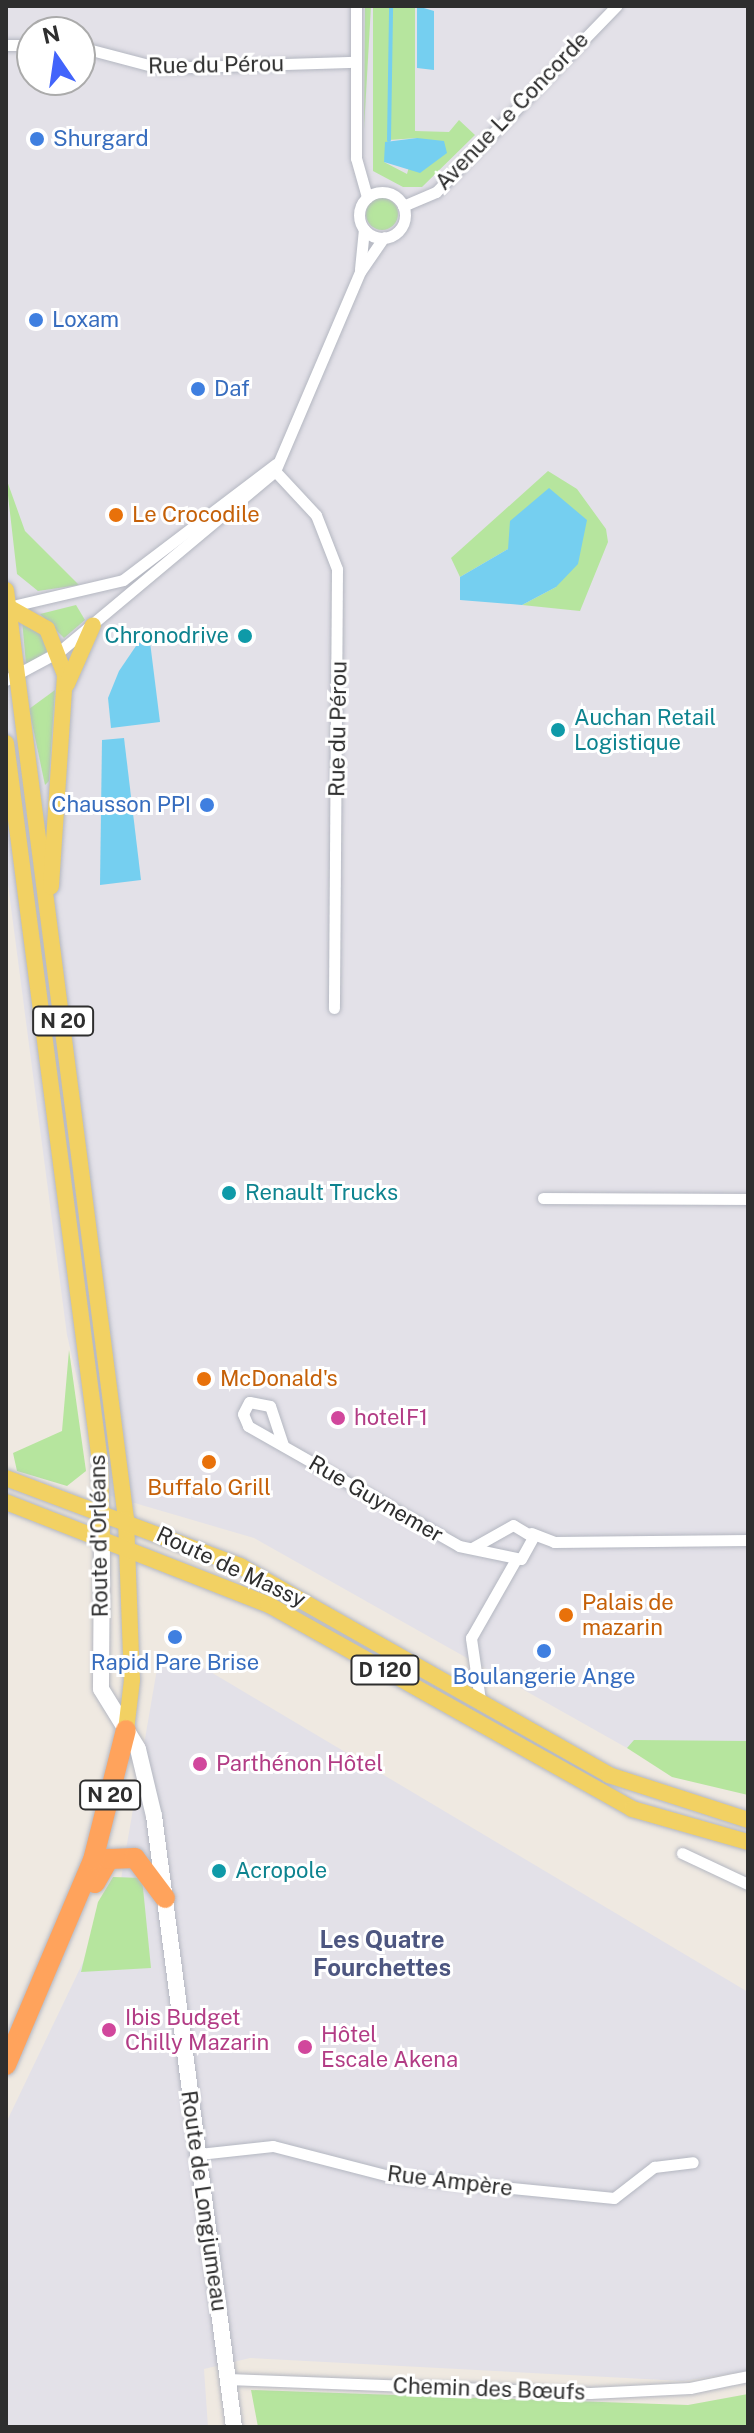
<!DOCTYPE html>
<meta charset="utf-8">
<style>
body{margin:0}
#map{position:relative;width:754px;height:2433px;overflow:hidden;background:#efe9e1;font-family:"Public Sans",sans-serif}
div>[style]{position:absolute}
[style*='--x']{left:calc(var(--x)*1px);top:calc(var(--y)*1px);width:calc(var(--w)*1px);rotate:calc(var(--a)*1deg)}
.industrial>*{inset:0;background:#e3e1e8}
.green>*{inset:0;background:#b6e59e}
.round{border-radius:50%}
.water>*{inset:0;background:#75cff0}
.stream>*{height:4px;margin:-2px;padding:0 2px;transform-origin:2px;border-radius:2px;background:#75cff0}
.roads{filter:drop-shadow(0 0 2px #b4b7c1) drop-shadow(0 0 2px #b4b7c1)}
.street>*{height:11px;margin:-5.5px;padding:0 5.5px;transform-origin:5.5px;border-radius:5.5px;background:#fff}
.street>.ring{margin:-5.5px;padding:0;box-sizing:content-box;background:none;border:11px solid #fff;border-radius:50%}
.secondary>*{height:16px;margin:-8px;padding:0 8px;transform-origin:8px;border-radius:8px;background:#fff}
.primary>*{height:16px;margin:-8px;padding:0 8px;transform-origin:8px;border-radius:8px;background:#f2d163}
.highway>*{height:20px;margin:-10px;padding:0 10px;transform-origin:10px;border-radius:10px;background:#ffa35c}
.dots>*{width:22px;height:22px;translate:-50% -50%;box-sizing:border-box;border:4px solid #fff;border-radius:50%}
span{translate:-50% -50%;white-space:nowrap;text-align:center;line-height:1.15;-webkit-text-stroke:6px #fff;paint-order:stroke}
.shield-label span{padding:2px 6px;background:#fff;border:2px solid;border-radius:6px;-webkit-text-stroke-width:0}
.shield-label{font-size:20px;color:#2e2e2e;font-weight:700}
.street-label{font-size:22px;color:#2e2e2e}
.shop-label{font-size:22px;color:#366cbe}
.left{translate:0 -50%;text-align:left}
.right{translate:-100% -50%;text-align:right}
.food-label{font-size:22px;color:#c56008}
.culture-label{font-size:22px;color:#0d838f}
.hotel-label{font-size:22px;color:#b23c85}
.neighbourhood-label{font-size:24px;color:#4d5680;font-weight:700}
.frame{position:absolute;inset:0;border:8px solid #2e2e2e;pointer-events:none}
.north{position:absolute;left:16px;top:16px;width:80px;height:80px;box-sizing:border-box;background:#fff;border:2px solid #ababab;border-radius:50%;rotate:347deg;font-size:22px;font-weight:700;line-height:32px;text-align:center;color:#2e2e2e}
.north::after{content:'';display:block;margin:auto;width:28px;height:36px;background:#4264fb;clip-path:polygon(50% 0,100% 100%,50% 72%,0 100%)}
</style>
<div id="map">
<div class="industrial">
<div style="clip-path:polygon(evenodd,6px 6px,748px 6px,748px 1762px,627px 1748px,254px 1538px,104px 1494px,67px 1335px,6px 869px,6px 6px,32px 32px,80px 32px,80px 80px,32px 80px,32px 32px)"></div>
<div style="clip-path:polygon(194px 1662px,748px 1992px,748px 2371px,683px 2381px,250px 2358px,204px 2369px,208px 2427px,6px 2427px,6px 2123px,120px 1885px,158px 1663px)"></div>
</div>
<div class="green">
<div style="clip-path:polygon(365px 6px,371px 6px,364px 129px)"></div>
<div style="clip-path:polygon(evenodd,373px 6px,415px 6px,415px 131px,449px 132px,459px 120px,475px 135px,422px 187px,403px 187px,373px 171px,373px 6px,417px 138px,407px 174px,384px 162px,389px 140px,417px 138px)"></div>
<div class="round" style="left:366px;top:198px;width:32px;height:32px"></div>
<div style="clip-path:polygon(548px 471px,577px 489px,606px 529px,608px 542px,580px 611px,522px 605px,556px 587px,508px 549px,460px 577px,451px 558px)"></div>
<div style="clip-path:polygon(6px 478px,25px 531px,79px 585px,38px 591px,17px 574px)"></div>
<div style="clip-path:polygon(76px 605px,85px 620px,64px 638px,40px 614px)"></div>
<div style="clip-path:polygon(22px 620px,41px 630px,49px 651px,26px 664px)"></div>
<div style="clip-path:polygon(55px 690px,49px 781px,45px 785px,29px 709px)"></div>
<div style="clip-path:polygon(69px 1350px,86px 1471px,67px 1486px,17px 1471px,13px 1453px,62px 1431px)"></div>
<div style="clip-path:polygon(634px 1740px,748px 1741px,748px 1795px,672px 1777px,627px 1748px)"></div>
<div style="clip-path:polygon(113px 1877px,142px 1878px,151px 1968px,81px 1972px,98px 1902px)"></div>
<div style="clip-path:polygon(251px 2390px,688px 2405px,748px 2394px,748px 2427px,258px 2427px)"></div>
</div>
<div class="water">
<div style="clip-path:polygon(417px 6px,434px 11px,434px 70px,417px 68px)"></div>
<div style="clip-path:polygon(417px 138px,444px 141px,447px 153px,420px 173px,384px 162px,385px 142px)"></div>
<div style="clip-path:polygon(549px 488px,587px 520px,578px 564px,556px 587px,522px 605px,460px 600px,460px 577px,508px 549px,510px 521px)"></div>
<div style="clip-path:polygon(150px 642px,160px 722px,111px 728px,108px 698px,119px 671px,138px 643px)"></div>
<div style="clip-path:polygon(124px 738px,141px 880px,100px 885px,102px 740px)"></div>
</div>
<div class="stream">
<div style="--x:389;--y:140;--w:134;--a:-89.1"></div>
</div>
<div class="roads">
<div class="street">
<div style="--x:356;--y:6;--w:152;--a:90"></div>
<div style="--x:356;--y:158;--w:41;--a:74.2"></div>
<div style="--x:6;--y:45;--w:26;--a:0"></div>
<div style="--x:80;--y:47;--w:83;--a:14.7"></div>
<div style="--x:160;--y:68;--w:196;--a:-1.8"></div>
<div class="ring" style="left:359px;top:192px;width:35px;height:35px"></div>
<div style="--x:403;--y:206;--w:36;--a:-23"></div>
<div style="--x:436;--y:192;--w:259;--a:-45.9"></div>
<div style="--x:360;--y:269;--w:40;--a:-84.3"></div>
<div style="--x:275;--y:471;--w:60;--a:47"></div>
<div style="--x:316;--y:515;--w:58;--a:68.7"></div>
<div style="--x:337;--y:569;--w:439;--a:90.4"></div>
<div style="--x:8;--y:607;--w:118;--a:-13.2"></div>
<div style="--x:123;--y:580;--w:192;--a:-37.2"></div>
<div style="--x:6;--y:680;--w:61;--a:-28.2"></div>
<div style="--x:60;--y:651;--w:280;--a:-39.9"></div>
<div style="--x:275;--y:471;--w:216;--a:-66.9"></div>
<div style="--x:360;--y:272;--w:42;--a:-55.6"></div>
<div style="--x:543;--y:1198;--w:205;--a:0.3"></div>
<div style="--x:283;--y:1445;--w:41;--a:-108.4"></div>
<div style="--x:270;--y:1406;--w:21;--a:-169"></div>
<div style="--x:249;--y:1402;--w:13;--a:117"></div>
<div style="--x:243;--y:1414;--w:13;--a:67"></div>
<div style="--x:248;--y:1426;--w:243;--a:29.6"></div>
<div style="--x:459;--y:1546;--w:63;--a:11.8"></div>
<div style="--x:521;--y:1559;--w:25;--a:-61"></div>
<div style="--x:533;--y:1537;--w:23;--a:-149"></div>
<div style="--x:513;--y:1525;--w:47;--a:150.7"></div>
<div style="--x:531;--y:1533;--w:25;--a:21"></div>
<div style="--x:554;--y:1542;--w:194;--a:-0.6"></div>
<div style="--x:480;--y:1700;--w:63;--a:-98.3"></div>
<div style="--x:471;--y:1638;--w:91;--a:-60.3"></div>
<div style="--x:682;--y:1853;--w:73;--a:25.2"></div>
<div style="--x:199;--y:2154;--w:74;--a:-6.2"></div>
<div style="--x:273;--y:2146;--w:120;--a:14.5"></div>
<div style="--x:389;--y:2176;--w:226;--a:5.6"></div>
<div style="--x:614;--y:2198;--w:51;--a:-37.8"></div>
<div style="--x:654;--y:2167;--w:39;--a:-7"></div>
<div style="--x:228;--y:2379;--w:362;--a:2.2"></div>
<div style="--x:590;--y:2393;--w:100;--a:-2.9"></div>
<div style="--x:690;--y:2388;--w:59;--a:-11.7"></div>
</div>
<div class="secondary">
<div style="--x:102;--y:1540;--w:149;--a:90.4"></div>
<div style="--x:101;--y:1689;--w:70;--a:58.3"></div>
<div style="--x:138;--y:1749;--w:69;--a:76.6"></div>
<div style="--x:154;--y:1816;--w:616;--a:82.54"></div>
</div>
<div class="primary">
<div style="--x:6;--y:590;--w:937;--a:82.64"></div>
<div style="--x:126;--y:1519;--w:161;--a:87.9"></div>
<div style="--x:132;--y:1680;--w:50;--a:96.8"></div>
<div style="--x:8;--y:607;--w:45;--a:29.4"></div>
<div style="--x:47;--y:629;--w:49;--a:68.6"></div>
<div style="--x:65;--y:675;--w:212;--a:93.8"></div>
<div style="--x:67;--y:684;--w:64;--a:-66.2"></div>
<div style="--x:6;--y:743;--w:725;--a:82.55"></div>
<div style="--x:100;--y:1462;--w:78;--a:88.5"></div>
<div style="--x:6;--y:1478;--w:250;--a:20.6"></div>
<div style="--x:240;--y:1566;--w:424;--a:29.5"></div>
<div style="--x:609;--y:1775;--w:146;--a:17.9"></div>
<div style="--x:6;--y:1502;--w:282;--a:21.4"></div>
<div style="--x:269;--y:1605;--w:416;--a:29.3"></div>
<div style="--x:632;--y:1809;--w:121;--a:15.9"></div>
</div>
<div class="highway">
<div style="--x:95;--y:1883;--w:28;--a:-60"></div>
<div style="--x:109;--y:1859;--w:26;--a:-2"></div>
<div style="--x:135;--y:1858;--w:50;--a:53.1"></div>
<div style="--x:6;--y:2065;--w:223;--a:-67"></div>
<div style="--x:93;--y:1860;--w:134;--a:-75.8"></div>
</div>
</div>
<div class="dots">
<div style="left:37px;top:139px;background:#3f7fe0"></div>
<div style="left:36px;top:320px;background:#3f7fe0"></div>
<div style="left:198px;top:389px;background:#3f7fe0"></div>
<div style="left:116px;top:515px;background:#e8710a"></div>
<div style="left:245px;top:636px;background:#0f9aa8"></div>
<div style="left:558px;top:730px;background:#0f9aa8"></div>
<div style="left:207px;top:805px;background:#3f7fe0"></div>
<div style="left:229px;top:1193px;background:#0f9aa8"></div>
<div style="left:204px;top:1379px;background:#e8710a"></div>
<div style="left:338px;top:1418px;background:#d1479c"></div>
<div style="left:209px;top:1462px;background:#e8710a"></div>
<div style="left:566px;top:1615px;background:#e8710a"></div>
<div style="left:175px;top:1637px;background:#3f7fe0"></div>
<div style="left:544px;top:1651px;background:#3f7fe0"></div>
<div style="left:200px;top:1764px;background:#d1479c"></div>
<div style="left:219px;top:1871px;background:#0f9aa8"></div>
<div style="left:109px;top:2030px;background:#d1479c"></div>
<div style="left:305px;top:2047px;background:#d1479c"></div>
</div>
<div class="shield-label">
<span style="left:63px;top:1021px">N 20</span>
<span style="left:385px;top:1670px">D 120</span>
<span style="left:110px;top:1795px">N 20</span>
</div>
<div class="street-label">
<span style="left:216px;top:65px;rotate:-1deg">Rue du Pérou</span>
<span style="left:512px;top:111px;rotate:-46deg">Avenue Le Concorde</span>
<span style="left:338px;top:729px;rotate:-89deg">Rue du Pérou</span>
<span style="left:376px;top:1499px;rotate:30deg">Rue Guynemer</span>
<span style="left:99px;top:1536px;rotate:-91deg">Route d'Orléans</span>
<span style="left:231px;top:1567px;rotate:25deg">Route de Massy</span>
<span style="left:450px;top:2181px;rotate:7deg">Rue Ampère</span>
<span style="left:204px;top:2201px;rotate:82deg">Route de Longjumeau</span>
<span style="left:489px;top:2389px;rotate:2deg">Chemin des Bœufs</span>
</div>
<div class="shop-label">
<span class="left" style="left:53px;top:139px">Shurgard</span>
<span class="left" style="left:52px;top:320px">Loxam</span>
<span class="left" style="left:214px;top:389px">Daf</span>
<span class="right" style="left:191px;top:805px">Chausson PPI</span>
<span style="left:175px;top:1663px">Rapid Pare Brise</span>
<span style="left:544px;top:1677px">Boulangerie Ange</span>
</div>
<div class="food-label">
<span class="left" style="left:132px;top:515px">Le Crocodile</span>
<span class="left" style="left:220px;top:1379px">McDonald's</span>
<span style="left:209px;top:1488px">Buffalo Grill</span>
<span class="left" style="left:582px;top:1615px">Palais de<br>mazarin</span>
</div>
<div class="culture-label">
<span class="right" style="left:229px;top:636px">Chronodrive</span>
<span class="left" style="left:574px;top:730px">Auchan Retail<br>Logistique</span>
<span class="left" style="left:245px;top:1193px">Renault Trucks</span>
<span class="left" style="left:235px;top:1871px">Acropole</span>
</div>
<div class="hotel-label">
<span class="left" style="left:354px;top:1418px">hotelF1</span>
<span class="left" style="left:216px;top:1764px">Parthénon Hôtel</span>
<span class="left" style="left:125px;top:2030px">Ibis Budget<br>Chilly Mazarin</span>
<span class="left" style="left:321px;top:2047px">Hôtel<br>Escale Akena</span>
</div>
<div class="neighbourhood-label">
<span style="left:382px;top:1954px">Les Quatre<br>Fourchettes</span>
</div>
<div class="frame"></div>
<div class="north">N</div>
</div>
